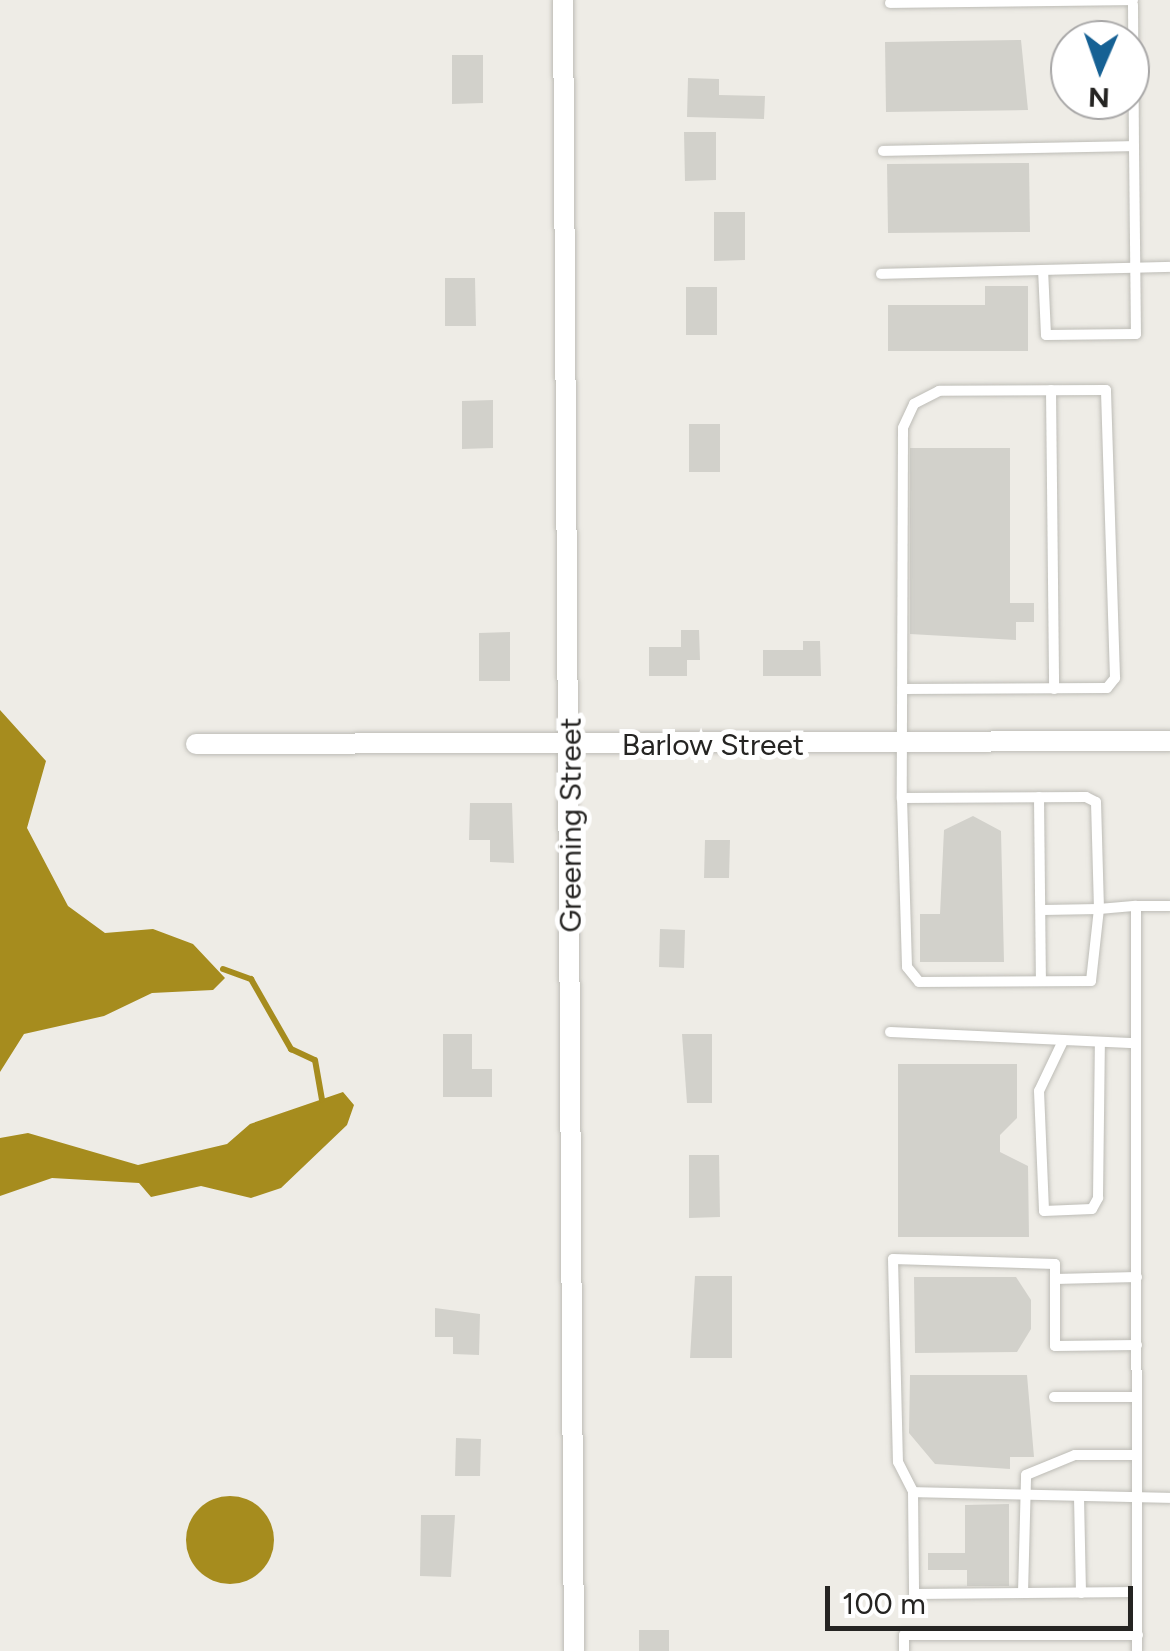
<!DOCTYPE html>
<style>
body{margin:0}
#map{position:relative;width:1170px;height:1651px;overflow:hidden;background:#eeece6;font-family:Figtree,sans-serif}
div>[style]{position:absolute}
[style*='--x']{left:calc(var(--x)*1px);top:calc(var(--y)*1px);width:calc(var(--w)*1px);rotate:calc(var(--a)*1deg)}
.water>*{inset:0;background:#a68c1e}
.round{border-radius:50%}
.stream>*{height:6px;margin:-3px;padding:0 3px;transform-origin:3px;border-radius:3px;background:#a68c1e}
.building>*{inset:0;background:#d2d1cb}
.roads{filter:drop-shadow(0 0 2px #bdbcb6) drop-shadow(0 0 2px #bdbcb6)}
.service>*{height:10px;margin:-5px;padding:0 5px;transform-origin:5px;border-radius:5px;background:#fff}
.minor>*{height:20px;margin:-10px;padding:0 10px;transform-origin:10px;border-radius:10px;background:#fff}
span{translate:-50% -50%;white-space:nowrap;text-align:center;line-height:1.15;-webkit-text-stroke:10px #fff;paint-order:stroke}
.street-label{font-size:30px;color:#252422}
.north{position:absolute;left:1050px;top:20px;width:100px;height:100px;box-sizing:border-box;background:#fff;border:2px solid #a8a7a7;border-radius:50%;rotate:182deg;font-size:28px;font-weight:700;line-height:40px;text-align:center;color:#252422}
.north::after{content:'';display:block;margin:auto;width:35px;height:45px;background:#166194;clip-path:polygon(50% 0,100% 100%,50% 72%,0 100%)}
.scale{position:absolute;left:825px;top:1586px;width:308px;height:45px;box-sizing:border-box;border:5px solid #252422;border-top:0;padding-left:12px;font-size:30px;line-height:35px;white-space:nowrap;color:#252422;-webkit-text-stroke:8px #fff;paint-order:stroke}
</style>
<div id="map">
<div class="water">
<div style="clip-path:polygon(0 710px,46px 761px,27px 828px,68px 906px,105px 933px,153px 929px,193px 944px,225px 978px,213px 990px,152px 993px,104px 1016px,24px 1034px,0 1072px)"></div>
<div style="clip-path:polygon(343px 1092px,354px 1105px,347px 1125px,281px 1188px,251px 1198px,201px 1186px,151px 1197px,139px 1183px,52px 1178px,0 1196px,0 1138px,28px 1133px,138px 1165px,227px 1144px,250px 1124px)"></div>
<div class="round" style="left:186px;top:1496px;width:88px;height:88px"></div>
</div>
<div class="stream">
<div style="--x:223;--y:969;--w:30;--a:20"></div>
<div style="--x:251;--y:979;--w:81;--a:60.3"></div>
<div style="--x:291;--y:1049;--w:26;--a:25"></div>
<div style="--x:315;--y:1060;--w:40;--a:80"></div>
</div>
<div class="building">
<div style="clip-path:polygon(1021px 40px,1028px 110px,886px 112px,885px 42px)"></div>
<div style="clip-path:polygon(452px 55px,483px 55px,483px 103px,452px 104px)"></div>
<div style="clip-path:polygon(688px 78px,719px 79px,719px 95px,765px 96px,764px 119px,687px 117px)"></div>
<div style="clip-path:polygon(684px 132px,716px 132px,716px 180px,685px 181px)"></div>
<div style="clip-path:polygon(1029px 163px,1030px 232px,888px 233px,887px 164px)"></div>
<div style="clip-path:polygon(714px 212px,745px 212px,745px 260px,714px 261px)"></div>
<div style="clip-path:polygon(445px 278px,475px 278px,476px 326px,445px 326px)"></div>
<div style="clip-path:polygon(985px 286px,1028px 286px,1028px 351px,888px 351px,888px 305px,985px 305px)"></div>
<div style="clip-path:polygon(686px 287px,717px 287px,717px 335px,686px 335px)"></div>
<div style="clip-path:polygon(493px 400px,493px 448px,462px 449px,462px 401px)"></div>
<div style="clip-path:polygon(689px 424px,720px 424px,720px 472px,689px 472px)"></div>
<div style="clip-path:polygon(910px 448px,1010px 448px,1010px 603px,1034px 603px,1034px 622px,1016px 622px,1016px 640px,910px 634px)"></div>
<div style="clip-path:polygon(681px 630px,699px 630px,700px 660px,687px 660px,687px 676px,649px 676px,649px 647px,681px 647px)"></div>
<div style="clip-path:polygon(510px 632px,510px 681px,479px 681px,479px 633px)"></div>
<div style="clip-path:polygon(803px 641px,820px 641px,821px 676px,763px 676px,763px 650px,803px 650px)"></div>
<div style="clip-path:polygon(470px 803px,512px 803px,514px 863px,490px 862px,490px 840px,469px 840px)"></div>
<div style="clip-path:polygon(973px 816px,1001px 831px,1004px 962px,920px 962px,920px 914px,940px 914px,944px 830px)"></div>
<div style="clip-path:polygon(705px 840px,730px 840px,729px 878px,704px 878px)"></div>
<div style="clip-path:polygon(660px 929px,685px 930px,684px 968px,659px 967px)"></div>
<div style="clip-path:polygon(443px 1034px,472px 1034px,472px 1069px,492px 1069px,492px 1097px,443px 1097px)"></div>
<div style="clip-path:polygon(682px 1034px,712px 1034px,712px 1103px,687px 1103px)"></div>
<div style="clip-path:polygon(898px 1064px,1017px 1064px,1017px 1118px,1000px 1135px,1000px 1152px,1028px 1166px,1029px 1237px,898px 1237px)"></div>
<div style="clip-path:polygon(689px 1155px,719px 1155px,720px 1217px,689px 1218px)"></div>
<div style="clip-path:polygon(695px 1276px,732px 1276px,732px 1358px,690px 1358px)"></div>
<div style="clip-path:polygon(914px 1277px,1016px 1277px,1031px 1300px,1031px 1329px,1017px 1352px,915px 1353px)"></div>
<div style="clip-path:polygon(435px 1308px,480px 1314px,479px 1355px,453px 1354px,453px 1337px,435px 1337px)"></div>
<div style="clip-path:polygon(910px 1375px,1027px 1375px,1034px 1457px,1010px 1457px,1010px 1469px,935px 1464px,909px 1433px)"></div>
<div style="clip-path:polygon(456px 1438px,481px 1439px,480px 1476px,455px 1476px)"></div>
<div style="clip-path:polygon(1009px 1504px,1009px 1586px,967px 1586px,967px 1570px,928px 1570px,928px 1553px,965px 1553px,965px 1505px)"></div>
<div style="clip-path:polygon(421px 1515px,455px 1515px,451px 1577px,420px 1576px)"></div>
<div style="clip-path:polygon(639px 1630px,669px 1630px,669px 1651px,639px 1651px)"></div>
</div>
<div class="roads">
<div class="service">
<div style="--x:890;--y:3;--w:243;--a:-0.7"></div>
<div style="--x:1133;--y:5;--w:141;--a:89.6"></div>
<div style="--x:883;--y:151;--w:251;--a:-1.1"></div>
<div style="--x:1134;--y:146;--w:188;--a:89.4"></div>
<div style="--x:1136;--y:334;--w:90;--a:179.4"></div>
<div style="--x:1046;--y:335;--w:65;--a:-92.6"></div>
<div style="--x:881;--y:274;--w:289;--a:-1.4"></div>
<div style="--x:1051;--y:390;--w:299;--a:89.4"></div>
<div style="--x:903;--y:689;--w:204;--a:-0.3"></div>
<div style="--x:1107;--y:688;--w:13;--a:-51"></div>
<div style="--x:1115;--y:678;--w:288;--a:-91.8"></div>
<div style="--x:1106;--y:390;--w:167;--a:179.7"></div>
<div style="--x:939;--y:391;--w:28;--a:153"></div>
<div style="--x:914;--y:404;--w:26;--a:115"></div>
<div style="--x:903;--y:428;--w:370;--a:90.2"></div>
<div style="--x:902;--y:798;--w:184;--a:-0.3"></div>
<div style="--x:1086;--y:797;--w:11;--a:27"></div>
<div style="--x:1096;--y:802;--w:107;--a:88.4"></div>
<div style="--x:1099;--y:909;--w:37;--a:-5"></div>
<div style="--x:1039;--y:797;--w:184;--a:89.4"></div>
<div style="--x:902;--y:798;--w:169;--a:88.3"></div>
<div style="--x:907;--y:967;--w:19;--a:51"></div>
<div style="--x:919;--y:982;--w:172;--a:-0.3"></div>
<div style="--x:1091;--y:981;--w:72;--a:-83.7"></div>
<div style="--x:1099;--y:909;--w:56;--a:179"></div>
<div style="--x:890;--y:1032;--w:246;--a:2.6"></div>
<div style="--x:1136;--y:1043;--w:137;--a:-90"></div>
<div style="--x:1136;--y:906;--w:34;--a:0"></div>
<div style="--x:1062;--y:1043;--w:53;--a:115.6"></div>
<div style="--x:1039;--y:1091;--w:120;--a:87.6"></div>
<div style="--x:1044;--y:1211;--w:48;--a:-2.4"></div>
<div style="--x:1092;--y:1209;--w:13;--a:-61"></div>
<div style="--x:1098;--y:1198;--w:155;--a:-89.3"></div>
<div style="--x:1136;--y:1043;--w:608;--a:89.91"></div>
<div style="--x:1137;--y:1277;--w:82;--a:178.6"></div>
<div style="--x:1055;--y:1279;--w:15;--a:-90"></div>
<div style="--x:1055;--y:1264;--w:162;--a:-178.2"></div>
<div style="--x:893;--y:1259;--w:203;--a:88.6"></div>
<div style="--x:898;--y:1462;--w:34;--a:63"></div>
<div style="--x:913;--y:1492;--w:102;--a:89.4"></div>
<div style="--x:914;--y:1594;--w:223;--a:-0.5"></div>
<div style="--x:1055;--y:1279;--w:67;--a:90"></div>
<div style="--x:1055;--y:1346;--w:82;--a:-0.7"></div>
<div style="--x:1054;--y:1397;--w:83;--a:0"></div>
<div style="--x:913;--y:1492;--w:257;--a:1.3"></div>
<div style="--x:1079;--y:1497;--w:96;--a:88.8"></div>
<div style="--x:1023;--y:1593;--w:118;--a:-88.5"></div>
<div style="--x:1026;--y:1475;--w:53;--a:-22.2"></div>
<div style="--x:1075;--y:1455;--w:62;--a:0"></div>
<div style="--x:904;--y:1651;--w:16;--a:-90"></div>
<div style="--x:904;--y:1635;--w:234;--a:0"></div>
</div>
<div class="minor">
<div style="--x:563;--y:0;--w:1651;--a:89.62"></div>
<div style="--x:196;--y:744;--w:974;--a:-0.18"></div>
</div>
</div>
<div class="street-label">
<span style="left:713px;top:745px">Barlow Street</span>
<span style="left:571px;top:825px;rotate:-90deg">Greening Street</span>
</div>
<div class="north">N</div>
<div class="scale">100 m</div>
</div>
